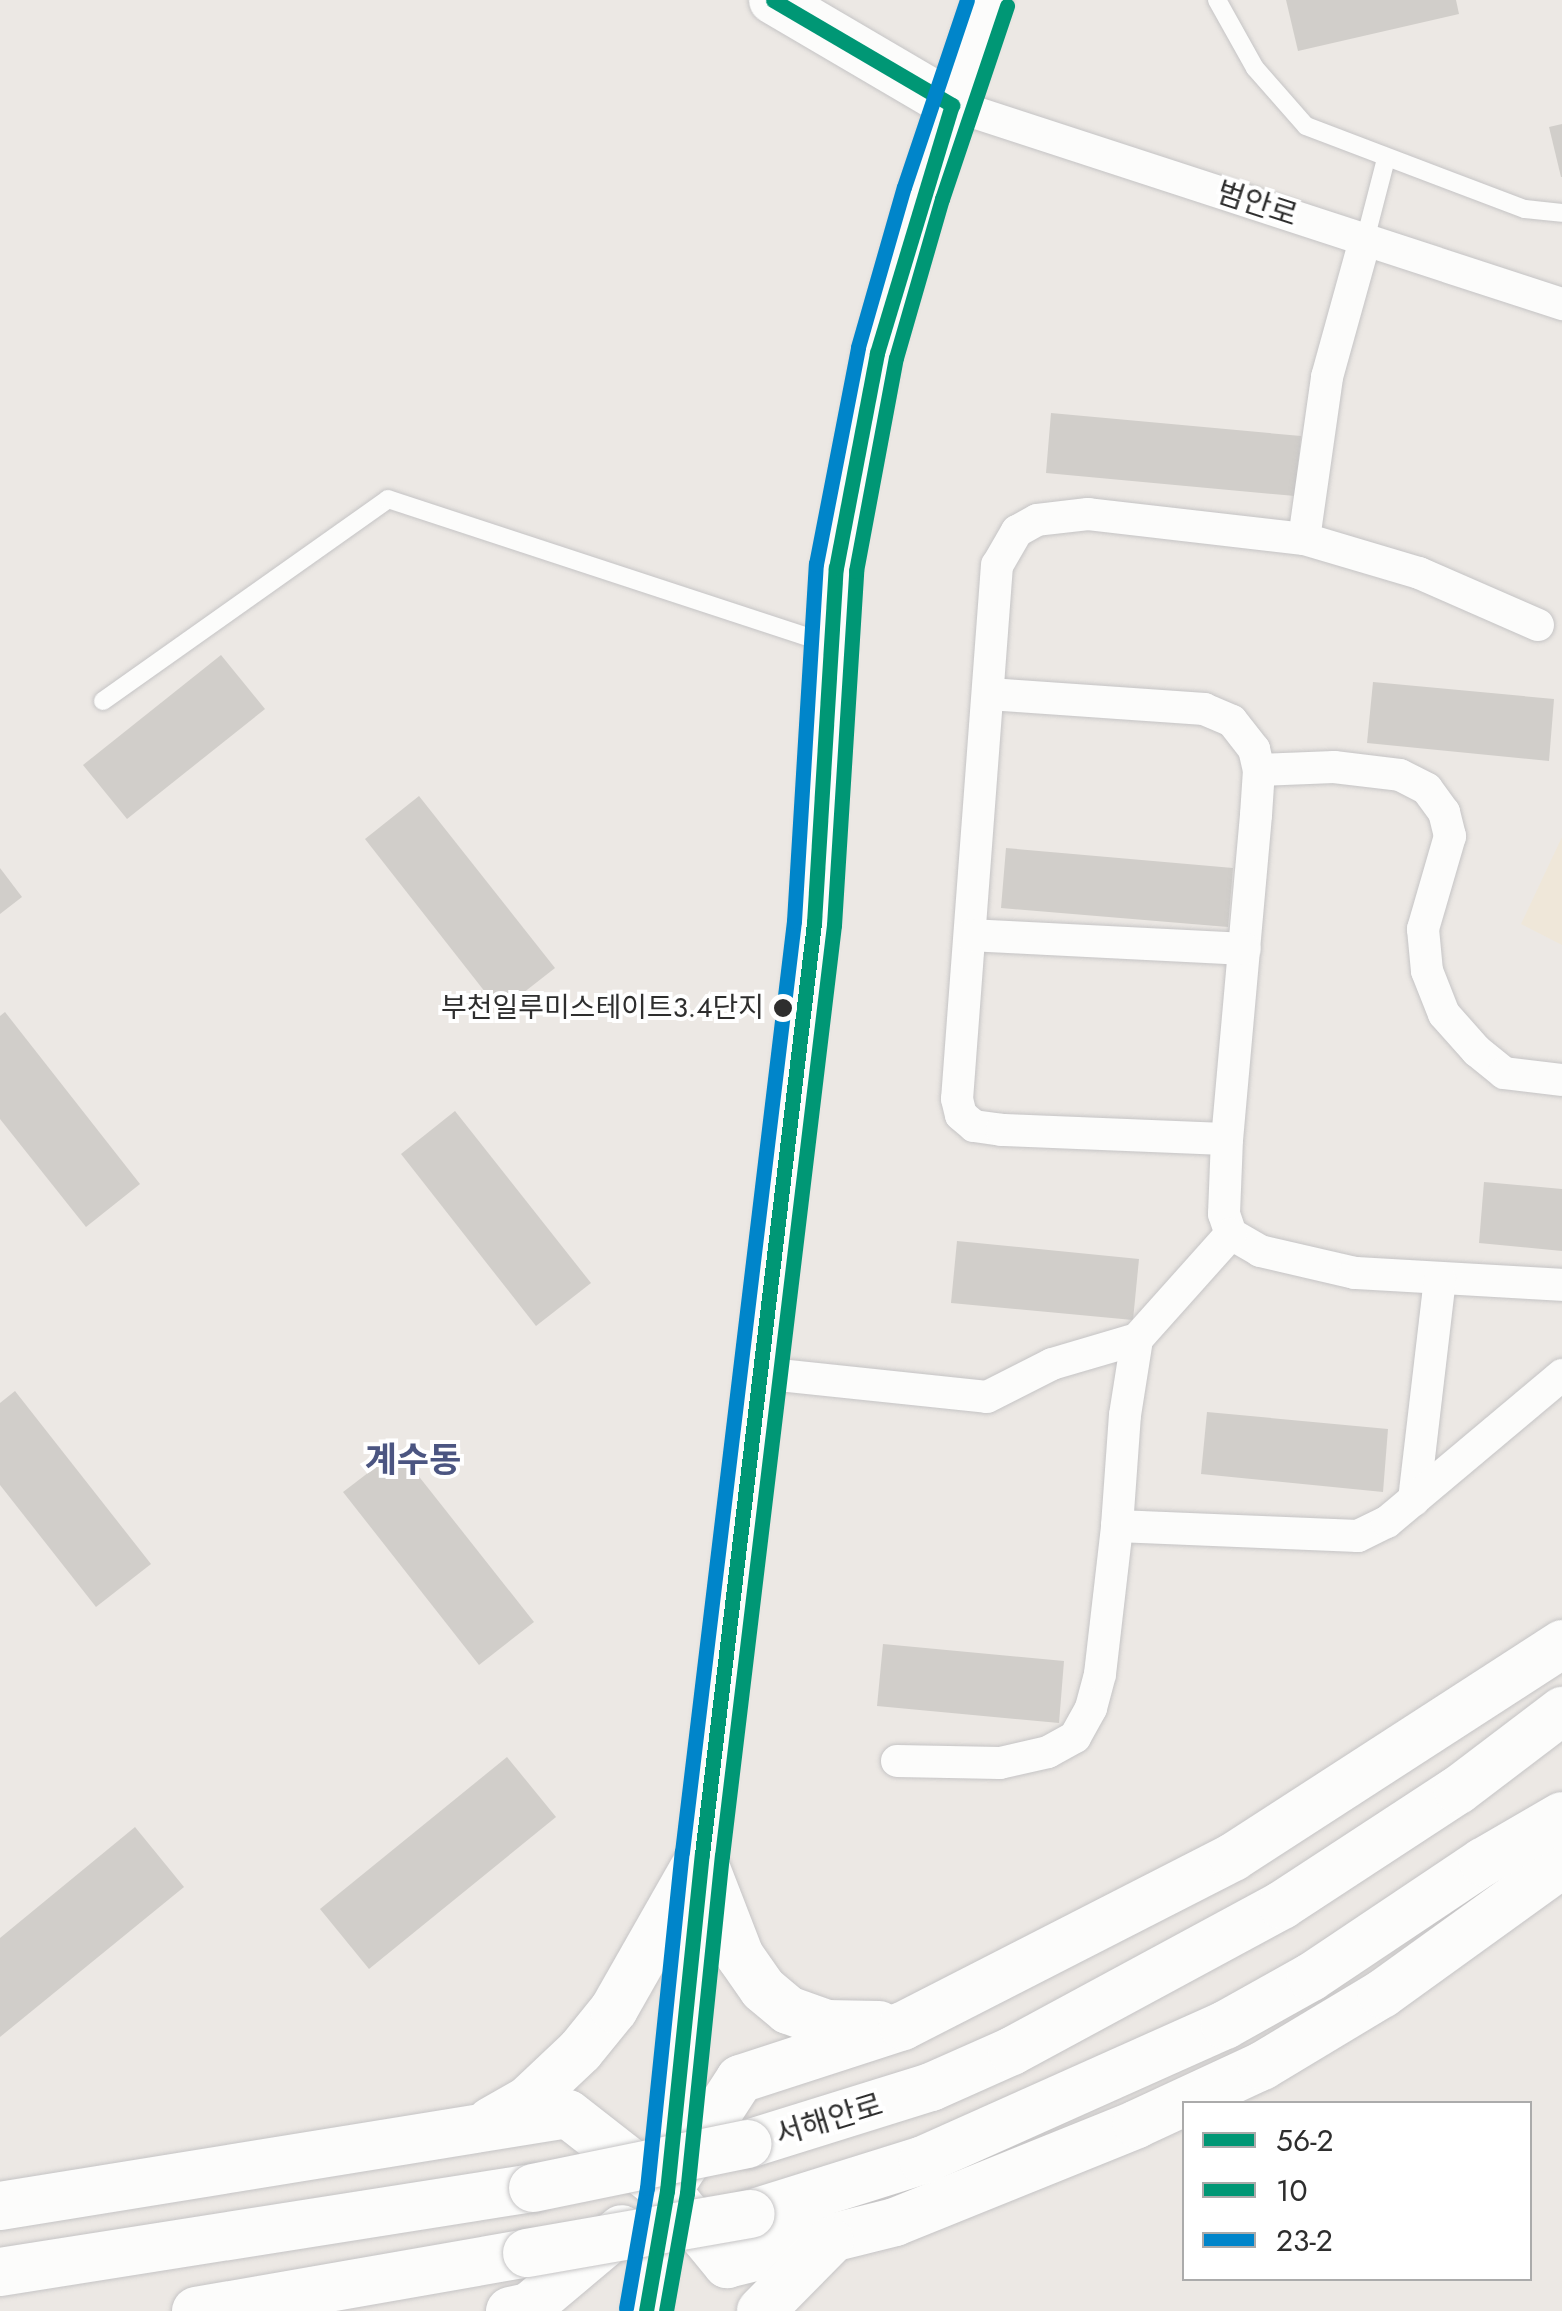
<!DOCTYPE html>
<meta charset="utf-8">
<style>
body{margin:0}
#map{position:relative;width:1562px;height:2311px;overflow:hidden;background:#ece8e4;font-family:Jost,"Noto Sans KR",sans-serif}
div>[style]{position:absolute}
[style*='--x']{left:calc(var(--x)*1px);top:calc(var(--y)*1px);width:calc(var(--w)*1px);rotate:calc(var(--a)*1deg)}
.education>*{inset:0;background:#efe7d9}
.building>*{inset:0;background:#d1ceca}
.roads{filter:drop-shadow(0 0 2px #c5c4c5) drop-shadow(0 0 2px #c5c4c5)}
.lane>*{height:18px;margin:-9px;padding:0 9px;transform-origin:9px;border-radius:9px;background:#fcfcfb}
.street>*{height:32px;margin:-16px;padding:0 16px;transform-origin:16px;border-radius:16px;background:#fcfcfb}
.secondary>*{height:48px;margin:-24px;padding:0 24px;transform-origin:24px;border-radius:24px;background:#fcfcfb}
.bridges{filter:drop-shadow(0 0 2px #c5c4c5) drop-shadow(0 0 2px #c5c4c5)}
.secondary-bridge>*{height:48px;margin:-24px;padding:0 24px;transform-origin:24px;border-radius:24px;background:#fcfcfb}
.bus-1>*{height:15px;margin:-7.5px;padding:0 7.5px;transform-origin:7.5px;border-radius:7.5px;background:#009775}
.bus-2>*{height:15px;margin:-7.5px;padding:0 7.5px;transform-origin:7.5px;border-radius:7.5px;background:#009775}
.bus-3>*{height:15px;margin:-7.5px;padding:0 7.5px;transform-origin:7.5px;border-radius:7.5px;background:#0085ca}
.dots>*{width:28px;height:28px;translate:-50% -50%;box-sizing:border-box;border:5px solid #fff;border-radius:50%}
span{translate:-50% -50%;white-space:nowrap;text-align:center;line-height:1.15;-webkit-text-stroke:8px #fff;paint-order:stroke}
.bus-label{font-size:28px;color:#2e2e2e}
.right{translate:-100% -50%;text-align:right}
.street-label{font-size:30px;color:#2e2e2e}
.quarter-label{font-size:35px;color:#4b5581;font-weight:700}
.legend{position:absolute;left:1182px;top:2101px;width:350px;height:180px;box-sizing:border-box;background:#fff;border:2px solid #ababab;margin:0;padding:12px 18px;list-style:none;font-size:30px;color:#2e2e2e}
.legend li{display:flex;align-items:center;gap:20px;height:50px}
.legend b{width:50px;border:2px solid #ababab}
</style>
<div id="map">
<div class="education">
<div style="clip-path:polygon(1562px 837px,1562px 945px,1521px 924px)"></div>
</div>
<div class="building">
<div style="clip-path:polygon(1286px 0,1456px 0,1459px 14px,1298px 51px)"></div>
<div style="clip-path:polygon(1562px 124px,1562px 177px,1561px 177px,1549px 127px)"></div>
<div style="clip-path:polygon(1051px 413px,1301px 436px,1295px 496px,1046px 473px)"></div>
<div style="clip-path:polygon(221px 655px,265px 709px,127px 819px,83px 765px)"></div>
<div style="clip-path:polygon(1373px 682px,1554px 699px,1549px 761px,1367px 743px)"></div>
<div style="clip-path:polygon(419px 796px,555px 968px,500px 1011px,365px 839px)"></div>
<div style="clip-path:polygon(1006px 848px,1233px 868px,1228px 927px,1001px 908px)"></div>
<div style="clip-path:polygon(0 868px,22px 897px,0 914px)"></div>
<div style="clip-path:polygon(5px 1012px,140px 1184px,86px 1227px,0 1119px,0 1016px)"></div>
<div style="clip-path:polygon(455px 1111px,591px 1283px,536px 1326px,401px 1154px)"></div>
<div style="clip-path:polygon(1484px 1182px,1562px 1189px,1562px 1251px,1479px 1243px)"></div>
<div style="clip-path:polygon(957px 1241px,1139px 1259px,1133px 1320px,951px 1303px)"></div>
<div style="clip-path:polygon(15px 1391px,151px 1564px,96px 1607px,0 1485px,0 1403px)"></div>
<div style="clip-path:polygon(1207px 1412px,1388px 1429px,1383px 1492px,1201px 1474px)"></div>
<div style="clip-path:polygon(398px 1450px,534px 1622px,479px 1665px,343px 1492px)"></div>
<div style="clip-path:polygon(883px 1644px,1064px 1661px,1059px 1723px,877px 1706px)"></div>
<div style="clip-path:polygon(507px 1757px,556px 1817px,369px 1969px,320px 1909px)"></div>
<div style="clip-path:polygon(135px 1827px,184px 1887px,0 2037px,0 1938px)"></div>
</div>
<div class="roads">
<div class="lane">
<div style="--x:1217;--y:0;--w:78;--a:60.8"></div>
<div style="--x:1255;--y:68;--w:77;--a:48.7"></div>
<div style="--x:1306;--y:126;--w:234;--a:20.8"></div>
<div style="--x:1525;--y:209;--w:37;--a:6"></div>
<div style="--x:1365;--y:240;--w:84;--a:-75.5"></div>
<div style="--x:103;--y:701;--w:349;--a:-35.3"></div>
<div style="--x:388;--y:499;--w:465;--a:18.2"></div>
</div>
<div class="street">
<div style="--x:952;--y:105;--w:642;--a:18.07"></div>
<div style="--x:1304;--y:539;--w:164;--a:-81.9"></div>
<div style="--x:1327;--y:377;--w:142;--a:-74.5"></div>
<div style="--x:1538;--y:625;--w:130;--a:-156.4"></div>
<div style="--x:1419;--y:573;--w:120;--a:-163.5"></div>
<div style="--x:1304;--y:539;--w:217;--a:-173.4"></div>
<div style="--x:1088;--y:514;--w:51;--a:173.3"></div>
<div style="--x:1037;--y:520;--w:23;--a:151"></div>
<div style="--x:1017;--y:531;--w:39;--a:120"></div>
<div style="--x:997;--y:565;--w:535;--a:94.28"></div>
<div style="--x:957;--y:1099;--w:16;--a:76"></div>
<div style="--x:961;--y:1115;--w:17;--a:40"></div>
<div style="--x:974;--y:1126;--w:28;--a:8"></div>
<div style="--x:1002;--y:1130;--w:225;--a:2.3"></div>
<div style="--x:1227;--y:1139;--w:75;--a:92.3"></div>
<div style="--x:1224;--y:1214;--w:21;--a:71"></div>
<div style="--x:1231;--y:1234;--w:34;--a:30"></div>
<div style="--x:1260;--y:1251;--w:98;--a:13"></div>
<div style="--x:1355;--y:1273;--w:207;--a:3.3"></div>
<div style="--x:989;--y:694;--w:216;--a:4"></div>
<div style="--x:1204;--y:709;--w:30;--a:23"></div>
<div style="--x:1232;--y:721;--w:36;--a:52"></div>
<div style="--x:1254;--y:749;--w:22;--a:77"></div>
<div style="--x:1259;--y:770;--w:45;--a:93.8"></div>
<div style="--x:1256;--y:815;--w:325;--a:95.1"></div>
<div style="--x:1259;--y:770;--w:75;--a:-2.3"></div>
<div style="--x:1334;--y:767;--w:66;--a:6.9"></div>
<div style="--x:1400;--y:775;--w:30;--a:27"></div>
<div style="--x:1427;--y:789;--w:29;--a:54"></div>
<div style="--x:1444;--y:812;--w:25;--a:76"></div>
<div style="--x:1450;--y:836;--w:97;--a:106.2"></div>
<div style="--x:1423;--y:929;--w:42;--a:84.6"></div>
<div style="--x:1427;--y:971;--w:46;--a:68.4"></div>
<div style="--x:1444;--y:1014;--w:50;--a:48.3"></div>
<div style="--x:1477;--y:1051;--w:35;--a:39"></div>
<div style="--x:1504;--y:1073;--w:58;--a:6.9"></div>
<div style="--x:970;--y:935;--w:275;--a:2.9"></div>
<div style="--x:760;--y:1373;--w:228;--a:6"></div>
<div style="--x:987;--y:1397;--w:73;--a:-26.9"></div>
<div style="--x:1052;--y:1364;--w:89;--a:-16.4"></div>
<div style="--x:1137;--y:1339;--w:141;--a:-48.2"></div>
<div style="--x:1414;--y:1500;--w:222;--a:-83.3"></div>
<div style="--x:1117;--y:1526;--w:111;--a:-85.9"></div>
<div style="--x:1125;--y:1415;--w:77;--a:-81"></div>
<div style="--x:897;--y:1761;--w:103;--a:1.1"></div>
<div style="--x:1000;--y:1763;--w:49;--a:-12.9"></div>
<div style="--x:1048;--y:1752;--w:31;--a:-29"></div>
<div style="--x:1075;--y:1737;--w:33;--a:-61"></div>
<div style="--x:1091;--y:1708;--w:35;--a:-75"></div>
<div style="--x:1100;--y:1674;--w:149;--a:-83.4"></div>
<div style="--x:1117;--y:1526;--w:241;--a:2.4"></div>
<div style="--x:1358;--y:1536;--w:32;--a:-26"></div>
<div style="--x:1387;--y:1522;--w:229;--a:-40"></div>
</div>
<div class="secondary">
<div style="--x:773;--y:0;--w:208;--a:30.4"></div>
<div style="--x:707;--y:1871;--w:91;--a:68.8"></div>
<div style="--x:740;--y:1956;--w:40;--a:55.1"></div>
<div style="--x:763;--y:1989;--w:33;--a:40"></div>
<div style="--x:788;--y:2010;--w:41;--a:19.7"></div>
<div style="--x:827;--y:2024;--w:52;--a:1.1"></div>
<div style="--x:491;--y:2121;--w:43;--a:-29.6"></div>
<div style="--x:528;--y:2100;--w:71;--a:-43.3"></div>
<div style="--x:580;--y:2051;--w:54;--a:-51"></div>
<div style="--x:614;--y:2009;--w:160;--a:-60.4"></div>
<div style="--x:748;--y:2144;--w:192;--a:-17.3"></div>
<div style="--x:931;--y:2087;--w:89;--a:-24"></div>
<div style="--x:1012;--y:2051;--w:307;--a:-28.4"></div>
<div style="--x:1282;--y:1905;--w:210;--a:-33.2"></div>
<div style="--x:1458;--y:1790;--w:131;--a:-37.2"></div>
<div style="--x:675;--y:2179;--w:119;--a:-57"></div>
<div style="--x:740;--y:2079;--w:171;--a:-18"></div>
<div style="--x:903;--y:2026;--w:371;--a:-27.1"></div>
<div style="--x:1233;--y:1857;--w:392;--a:-32.9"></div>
<div style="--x:672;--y:2197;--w:87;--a:50.6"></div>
<div style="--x:727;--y:2264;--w:173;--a:-14"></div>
<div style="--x:895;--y:2222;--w:261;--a:-22"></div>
<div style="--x:1137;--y:2124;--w:138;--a:-24.9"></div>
<div style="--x:1262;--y:2066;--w:140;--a:-31"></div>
<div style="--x:1382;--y:1994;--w:222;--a:-35.8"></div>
<div style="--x:0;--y:2206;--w:575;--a:-9.2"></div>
<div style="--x:568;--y:2114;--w:117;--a:38"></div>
<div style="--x:751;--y:2214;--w:180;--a:-17.4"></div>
<div style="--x:923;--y:2160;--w:331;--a:-24.1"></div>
<div style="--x:1225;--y:2025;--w:98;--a:-29.2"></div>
<div style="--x:1311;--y:1977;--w:207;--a:-33.8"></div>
<div style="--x:1483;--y:1862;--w:91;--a:-30.2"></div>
<div style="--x:0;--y:2272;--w:540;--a:-8.96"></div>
<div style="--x:196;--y:2311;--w:336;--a:-9.9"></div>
<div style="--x:510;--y:2311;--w:19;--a:-12"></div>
<div style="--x:529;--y:2307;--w:121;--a:-40"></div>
<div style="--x:646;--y:2311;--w:122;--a:-80.1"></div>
<div style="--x:667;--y:2191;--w:339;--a:-84.1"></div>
<div style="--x:702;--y:1854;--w:938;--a:-83.14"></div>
<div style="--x:814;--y:923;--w:356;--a:-86.5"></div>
<div style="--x:836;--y:568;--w:219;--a:-79.2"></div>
<div style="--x:877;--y:353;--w:166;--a:-74"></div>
<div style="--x:923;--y:193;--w:204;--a:-71.4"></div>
<div style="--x:761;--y:2311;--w:98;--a:-45.4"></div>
</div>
</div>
<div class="bridges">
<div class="secondary-bridge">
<div style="--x:533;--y:2188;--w:219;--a:-11.6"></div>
<div style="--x:527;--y:2253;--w:227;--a:-9.9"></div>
</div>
</div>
<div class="bus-1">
<div style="--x:773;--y:0;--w:208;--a:30.4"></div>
<div style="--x:646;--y:2311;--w:122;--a:-80.1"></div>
<div style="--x:667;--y:2191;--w:339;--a:-84.1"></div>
<div style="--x:702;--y:1854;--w:938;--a:-83.14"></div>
<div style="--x:814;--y:923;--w:356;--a:-86.5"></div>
<div style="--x:836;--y:568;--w:219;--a:-79.2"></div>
<div style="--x:877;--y:353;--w:259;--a:-73.2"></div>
</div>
<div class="bus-2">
<div style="--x:666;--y:2311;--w:120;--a:-79.9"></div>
<div style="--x:687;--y:2193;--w:339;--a:-84.1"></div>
<div style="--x:722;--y:1856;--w:938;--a:-83.14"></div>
<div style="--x:834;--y:925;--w:355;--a:-86.4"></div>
<div style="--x:856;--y:571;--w:217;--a:-79.4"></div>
<div style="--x:896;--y:358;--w:166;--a:-73.9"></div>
<div style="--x:942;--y:199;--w:204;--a:-71.4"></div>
</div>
<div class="bus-3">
<div style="--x:626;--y:2308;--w:122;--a:-80.1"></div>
<div style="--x:647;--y:2188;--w:338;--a:-84.1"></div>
<div style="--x:682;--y:1852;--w:938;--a:-83.14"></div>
<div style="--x:794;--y:921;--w:358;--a:-86.5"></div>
<div style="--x:816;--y:564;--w:221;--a:-79"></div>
<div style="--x:858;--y:347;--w:166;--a:-74"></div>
<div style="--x:904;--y:187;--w:197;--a:-71.4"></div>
</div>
<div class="dots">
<div style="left:783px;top:1008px;background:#2e2e2e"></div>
</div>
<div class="bus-label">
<span class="right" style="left:764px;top:1008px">부천일루미스테이트3.4단지</span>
</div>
<div class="street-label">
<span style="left:1257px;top:204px;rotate:18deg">범안로</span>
<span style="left:829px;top:2120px;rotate:-17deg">서해안로</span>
</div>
<div class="quarter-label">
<span style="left:413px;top:1460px">계수동</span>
</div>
<ul class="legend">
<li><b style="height:12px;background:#009775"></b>56-2</li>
<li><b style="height:12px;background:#009775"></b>10</li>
<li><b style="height:12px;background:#0085ca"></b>23-2</li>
</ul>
</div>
